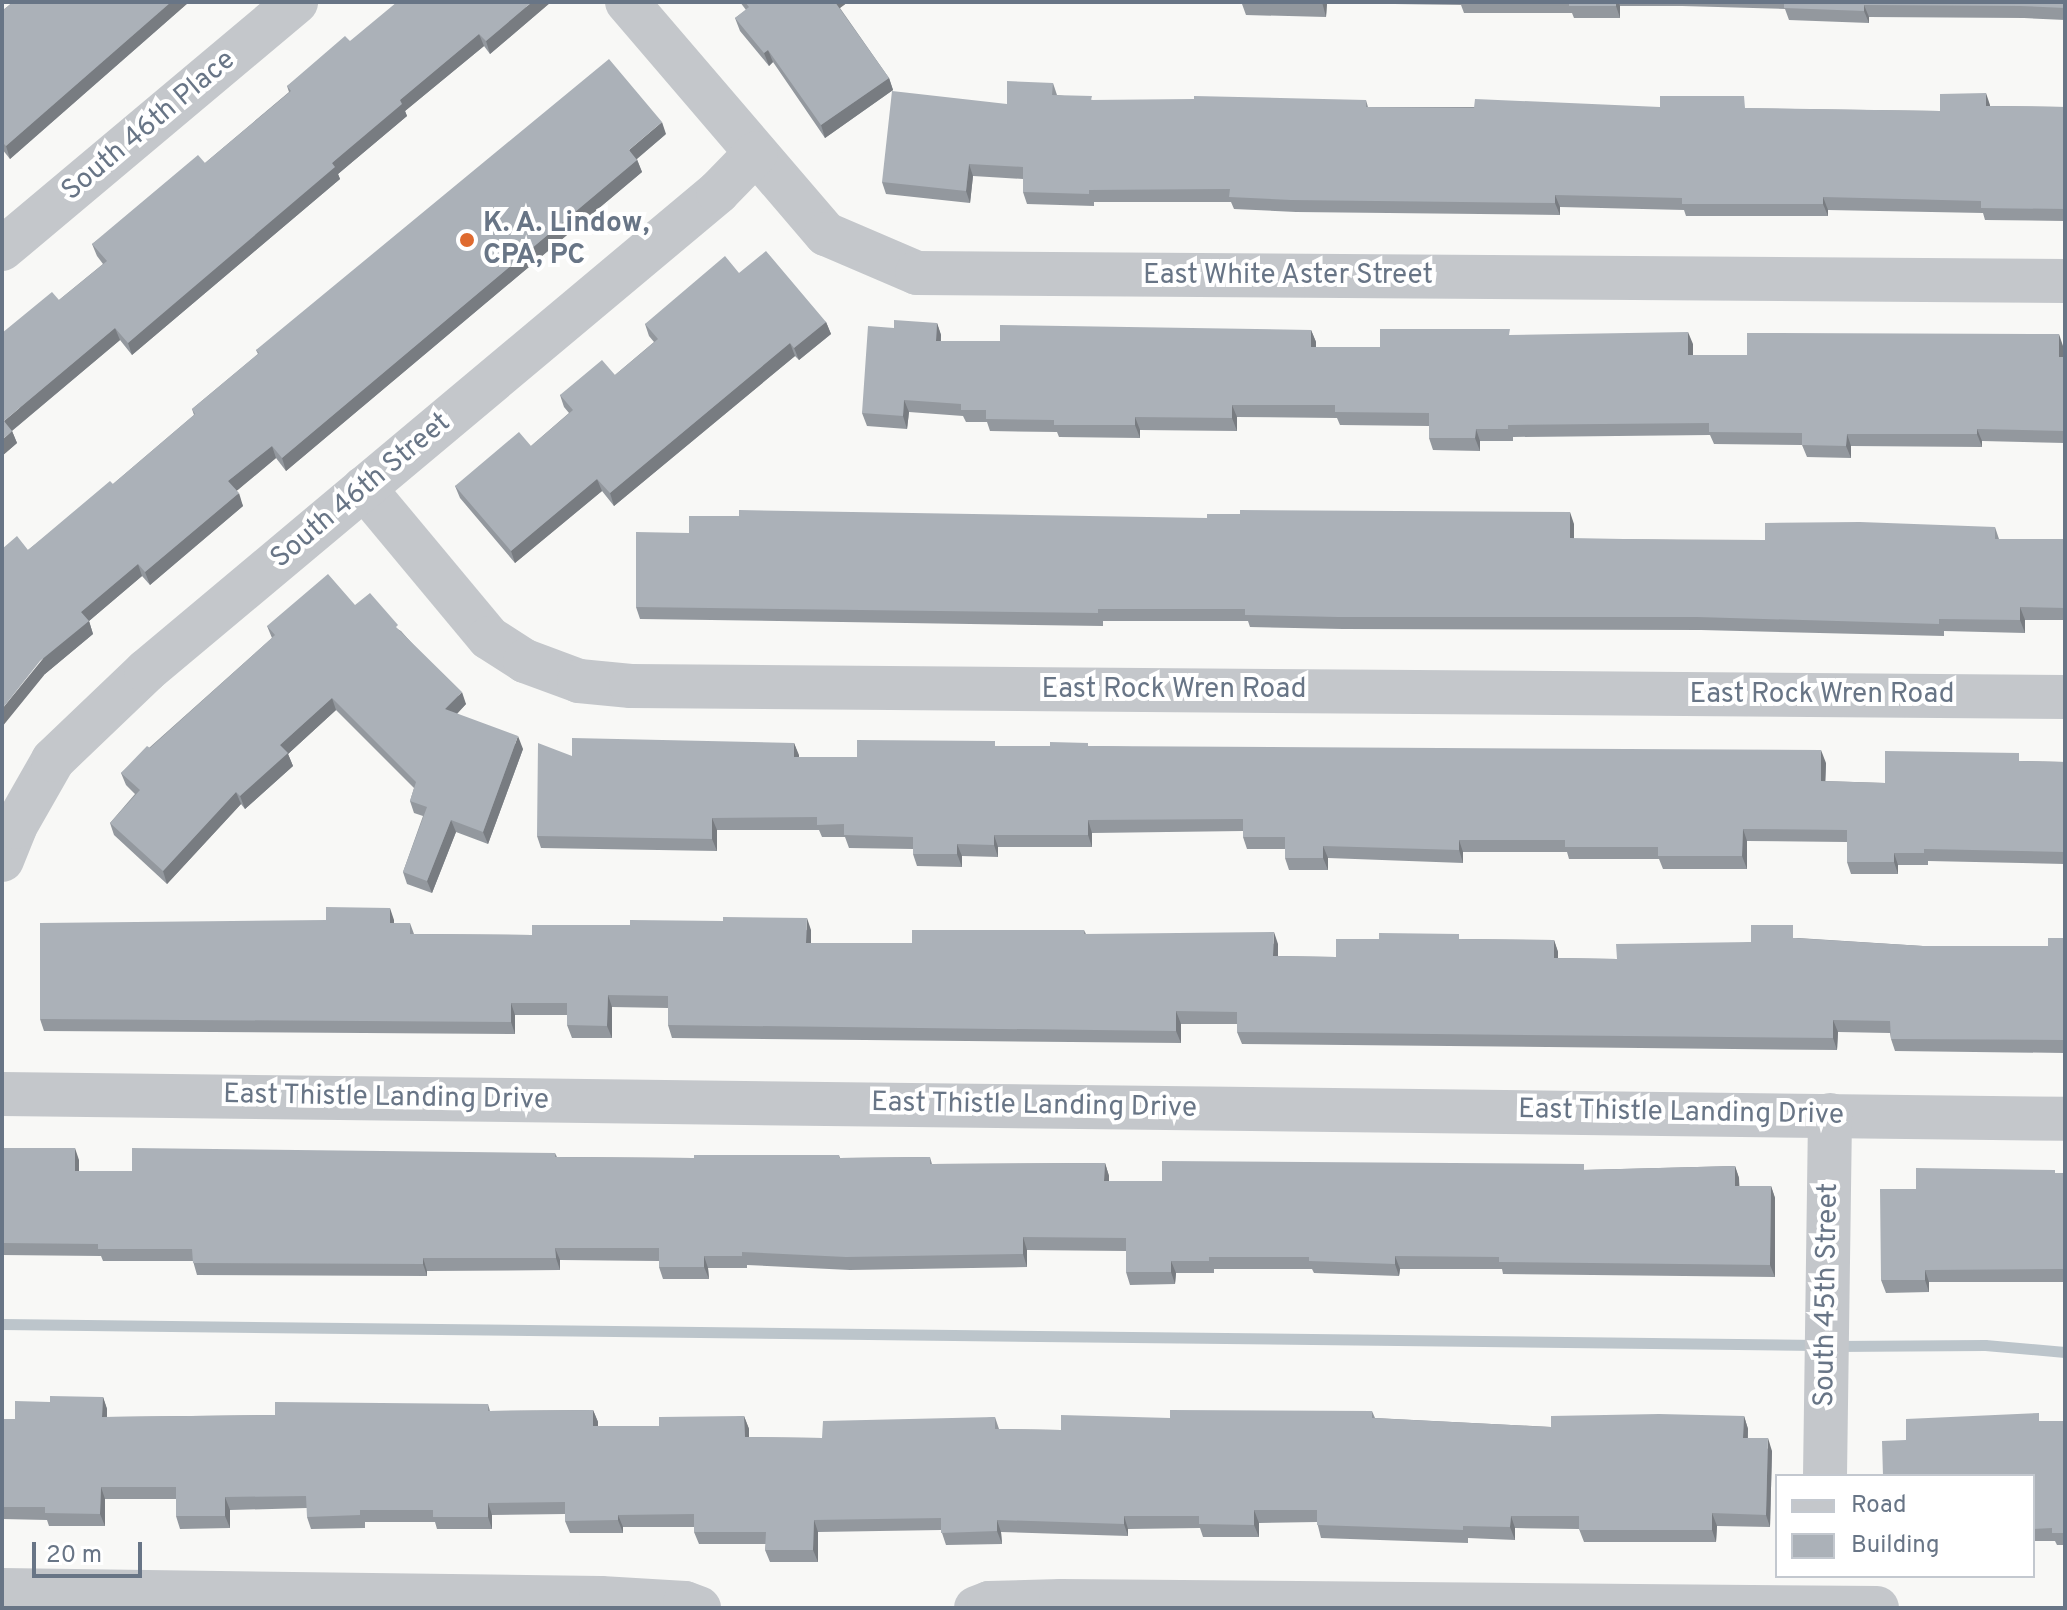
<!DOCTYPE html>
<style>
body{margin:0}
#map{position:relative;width:2067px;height:1610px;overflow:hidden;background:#f8f8f6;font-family:Overpass,sans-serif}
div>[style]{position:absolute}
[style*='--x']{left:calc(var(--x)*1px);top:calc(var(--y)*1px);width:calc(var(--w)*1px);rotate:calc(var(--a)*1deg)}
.stream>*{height:11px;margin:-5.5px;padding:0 5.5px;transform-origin:5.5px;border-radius:5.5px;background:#bcc5cb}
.street>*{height:44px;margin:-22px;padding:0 22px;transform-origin:22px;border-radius:22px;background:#c4c7cb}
.wall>*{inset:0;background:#93989e}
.shaded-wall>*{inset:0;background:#787c81}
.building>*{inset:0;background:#abb1b8}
.dots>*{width:22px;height:22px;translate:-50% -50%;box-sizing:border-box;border:4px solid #fff;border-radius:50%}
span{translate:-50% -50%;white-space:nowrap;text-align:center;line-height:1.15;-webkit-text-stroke:8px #fff;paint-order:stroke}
.street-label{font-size:28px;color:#687586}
.poi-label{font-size:28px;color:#687586;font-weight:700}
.left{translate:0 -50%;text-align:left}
.frame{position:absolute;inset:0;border:4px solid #687586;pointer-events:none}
.legend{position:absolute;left:1775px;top:1474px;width:260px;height:104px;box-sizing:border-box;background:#fff;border:2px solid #c3c8cf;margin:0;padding:10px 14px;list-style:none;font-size:24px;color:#687586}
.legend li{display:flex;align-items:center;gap:16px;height:40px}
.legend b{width:40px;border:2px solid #c3c8cf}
.scale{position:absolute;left:32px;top:1542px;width:110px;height:36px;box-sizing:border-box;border:4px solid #687586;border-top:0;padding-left:10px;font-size:24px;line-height:28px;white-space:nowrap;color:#687586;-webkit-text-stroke:6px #fff;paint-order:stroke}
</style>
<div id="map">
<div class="stream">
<div style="--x:2;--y:1324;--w:1815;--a:0.66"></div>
<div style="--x:1834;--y:1346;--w:151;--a:-0.4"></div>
<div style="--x:1985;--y:1345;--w:80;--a:5"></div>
</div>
<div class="street">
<div style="--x:627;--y:2;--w:306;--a:49.4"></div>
<div style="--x:826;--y:234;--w:99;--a:23.2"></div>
<div style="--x:917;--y:273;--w:1148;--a:0.4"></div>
<div style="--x:2;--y:249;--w:384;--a:-40"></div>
<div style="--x:364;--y:488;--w:195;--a:50.2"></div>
<div style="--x:489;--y:638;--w:43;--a:32.6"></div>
<div style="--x:525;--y:661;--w:58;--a:20.3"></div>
<div style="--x:579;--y:681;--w:52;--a:5.5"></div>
<div style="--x:631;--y:686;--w:1434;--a:0.44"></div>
<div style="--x:2;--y:860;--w:35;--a:-68"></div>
<div style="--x:15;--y:827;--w:77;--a:-60.4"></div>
<div style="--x:53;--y:760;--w:129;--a:-43.7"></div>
<div style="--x:146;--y:671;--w:746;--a:-39.94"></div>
<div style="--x:718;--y:192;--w:54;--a:-45.7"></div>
<div style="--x:2;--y:1094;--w:2063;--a:0.69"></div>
<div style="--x:1825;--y:1476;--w:361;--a:-89.2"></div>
<div style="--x:2;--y:1590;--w:599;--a:0.77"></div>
<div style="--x:601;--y:1598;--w:84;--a:3.4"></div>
<div style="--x:685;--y:1603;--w:15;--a:20"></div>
<div style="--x:976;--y:1608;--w:14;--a:-21"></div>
<div style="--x:989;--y:1603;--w:72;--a:-1.6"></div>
<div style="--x:1061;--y:1601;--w:816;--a:0.49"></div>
</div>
<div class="wall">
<div style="clip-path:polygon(13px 2px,189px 2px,10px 159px,2px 149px,2px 11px)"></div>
<div style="clip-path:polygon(551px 2px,490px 54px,484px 46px,405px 111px,407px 116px,338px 174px,340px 179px,132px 355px,120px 340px,12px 431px,17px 443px,2px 456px,59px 300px,103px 264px,97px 256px,92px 244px,205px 163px,289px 92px,287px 86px,350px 41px)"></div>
<div style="clip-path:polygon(740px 2px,848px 2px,840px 8px,889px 78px,893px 90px,825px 138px,773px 62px,769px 66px,740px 31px,735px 18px,746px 10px)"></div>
<div style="clip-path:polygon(1157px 2px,2065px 2px,2065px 20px,2024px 18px,1869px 17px,1869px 23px,1789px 20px,1785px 9px,1682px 6px,1620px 6px,1620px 18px,1574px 18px,1572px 13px,1464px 13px,1461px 5px,1327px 3px,1326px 17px,1246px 15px,1242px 4px,1157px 4px)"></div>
<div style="clip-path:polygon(1053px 83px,1057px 95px,1093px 100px,1366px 100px,1368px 107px,1660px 107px,1940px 111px,1990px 106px,2065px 107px,2065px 221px,1985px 220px,1983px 213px,1828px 210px,1828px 216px,1686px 216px,1684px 210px,1560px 207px,1560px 215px,1296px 212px,1234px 209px,1231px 202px,1094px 202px,1094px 206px,1027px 204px,1023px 192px,1023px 179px,973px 176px,970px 203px,886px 194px,882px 182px,1007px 104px)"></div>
<div style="clip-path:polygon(666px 134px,637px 159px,642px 172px,286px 471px,276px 458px,236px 491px,243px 506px,150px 585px,142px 576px,89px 621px,93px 634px,45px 674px,28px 550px,113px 484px,194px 415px,192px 409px,258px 354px,256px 350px)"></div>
<div style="clip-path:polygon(739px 273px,826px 322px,831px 334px,799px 360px,795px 356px,614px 506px,602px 491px,515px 563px,460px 498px,455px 486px,531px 446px,569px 413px,564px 407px,560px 395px,615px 375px,654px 342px,649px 336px,645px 324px)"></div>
<div style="clip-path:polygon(937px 323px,941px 335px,941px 341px,1000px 341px,1311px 330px,1316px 342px,1316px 347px,1380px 347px,1512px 335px,1693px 344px,1693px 355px,1747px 355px,2063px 346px,2063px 357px,2065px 357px,2065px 443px,1982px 441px,1982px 447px,1851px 446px,1851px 458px,1807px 457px,1802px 445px,1714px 444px,1710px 435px,1513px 437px,1513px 441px,1480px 441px,1480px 451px,1433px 450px,1429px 438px,1429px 426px,1340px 425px,1337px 418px,1237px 417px,1237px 431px,1140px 430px,1140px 438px,1059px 437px,1057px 432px,990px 431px,987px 422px,966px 422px,963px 416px,909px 412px,907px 429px,867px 426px,862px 413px,894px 328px)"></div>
<div style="clip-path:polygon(1574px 524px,1574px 539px,1765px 540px,1995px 527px,1999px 539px,2065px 539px,2065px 620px,2025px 620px,2025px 633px,1944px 631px,1944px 636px,1701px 630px,1343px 629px,1250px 627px,1248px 621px,1103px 621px,1103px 626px,640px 619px,636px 607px,689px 533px)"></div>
<div style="clip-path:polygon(355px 605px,401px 631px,466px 704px,457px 714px,523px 749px,488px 844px,456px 832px,432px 893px,407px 884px,403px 872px,423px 816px,414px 813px,410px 801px,414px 788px,336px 710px,288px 754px,293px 766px,245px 809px,241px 804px,167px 884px,114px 835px,110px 823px,135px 794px,126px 785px,121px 773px,272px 638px,267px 626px)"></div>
<div style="clip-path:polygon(794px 743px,799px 757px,857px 757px,996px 746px,1090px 746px,1826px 763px,1825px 781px,1885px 783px,2022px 761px,2065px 762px,2065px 864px,1928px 861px,1928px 865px,1898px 865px,1898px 874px,1851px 874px,1847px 862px,1847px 842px,1747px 841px,1747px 869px,1663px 869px,1659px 859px,1569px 859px,1567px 852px,1463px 852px,1463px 863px,1328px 858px,1328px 870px,1289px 870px,1285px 858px,1285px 849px,1247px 849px,1243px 837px,1243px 831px,1092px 833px,1092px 847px,998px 847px,998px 857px,962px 856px,962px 867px,917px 866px,913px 854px,913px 849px,849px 848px,845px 837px,822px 837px,819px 830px,717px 830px,717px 851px,541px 848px,537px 836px,572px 756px)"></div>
<div style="clip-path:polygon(326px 920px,394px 920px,394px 923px,410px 923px,414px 934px,532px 935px,811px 930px,811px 943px,912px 943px,1084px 930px,1086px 934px,1278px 944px,1278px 956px,1336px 957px,1461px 939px,1554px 940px,1558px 952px,1558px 958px,1617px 959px,1751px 942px,1798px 938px,1923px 946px,2048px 946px,2065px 938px,2065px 1053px,1895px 1051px,1891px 1039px,1890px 1033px,1838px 1032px,1837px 1050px,1242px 1044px,1237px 1032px,1237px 1024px,1181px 1024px,1181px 1043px,672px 1038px,668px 1025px,668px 1008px,612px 1007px,612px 1038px,572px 1038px,567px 1025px,567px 1015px,515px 1015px,515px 1034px,44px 1031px,40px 1019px)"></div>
<div style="clip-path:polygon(2px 1148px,79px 1160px,79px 1171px,132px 1171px,555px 1153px,557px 1157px,694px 1158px,839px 1155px,840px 1158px,930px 1157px,932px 1164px,1105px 1163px,1109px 1176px,1109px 1181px,1162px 1181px,1735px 1166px,1739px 1178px,1739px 1186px,1771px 1186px,1775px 1198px,1775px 1277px,1503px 1274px,1502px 1269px,1400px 1269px,1399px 1276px,1314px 1273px,1312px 1269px,1214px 1269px,1214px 1273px,1176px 1273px,1175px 1284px,1130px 1285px,1126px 1272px,1126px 1251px,1027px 1250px,1027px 1267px,850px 1270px,747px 1265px,747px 1268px,708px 1268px,709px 1279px,663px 1279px,659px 1267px,659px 1261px,560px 1260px,560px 1270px,427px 1271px,427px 1276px,197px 1275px,193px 1261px,103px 1261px,101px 1256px,2px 1255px)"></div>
<div style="clip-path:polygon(2056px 1173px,2065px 1173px,2065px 1282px,1929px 1282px,1929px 1292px,1886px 1293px,1881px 1280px,1916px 1189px)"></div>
<div style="clip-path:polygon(103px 1397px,107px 1409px,107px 1417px,275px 1415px,488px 1404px,490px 1411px,593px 1410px,598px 1422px,598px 1426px,659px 1426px,744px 1416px,749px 1429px,749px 1437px,822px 1438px,995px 1417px,999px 1429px,1061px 1430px,1170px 1418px,1372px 1411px,1375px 1418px,1551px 1427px,1744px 1416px,1748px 1429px,1748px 1438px,1772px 1451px,1770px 1527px,1717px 1526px,1716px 1542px,1584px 1542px,1579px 1529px,1515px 1528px,1515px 1540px,1468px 1538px,1468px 1543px,1321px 1538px,1317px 1522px,1259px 1523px,1259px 1537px,1203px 1537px,1200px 1528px,1128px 1529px,1128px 1536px,1001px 1532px,1002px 1544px,946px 1545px,941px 1530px,818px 1532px,818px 1562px,770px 1562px,765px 1550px,766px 1544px,699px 1544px,694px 1532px,694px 1527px,623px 1527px,623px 1533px,570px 1533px,565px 1521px,565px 1514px,492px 1515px,492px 1529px,437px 1529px,435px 1522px,365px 1522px,365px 1528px,311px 1529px,307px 1517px,307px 1508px,230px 1510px,230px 1528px,180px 1529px,176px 1516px,176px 1499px,105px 1499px,105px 1526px,49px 1526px,47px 1520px,2px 1519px,2px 1419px,15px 1419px,50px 1402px)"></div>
<div style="clip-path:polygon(2042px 1421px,2065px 1421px,2065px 1545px,2057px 1545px,2055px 1541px,2033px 1541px,2033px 1476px,1906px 1440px)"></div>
</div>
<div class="shaded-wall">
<div style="clip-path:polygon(171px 2px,189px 2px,10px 159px,6px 146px)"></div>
<div style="clip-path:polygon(532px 2px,551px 2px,490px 54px,486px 41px)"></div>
<div style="clip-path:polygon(834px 2px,848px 2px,837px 10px)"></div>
<div style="clip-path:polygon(1322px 2px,1326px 2px,1327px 3px,1326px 17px)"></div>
<div style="clip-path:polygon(1616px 2px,1619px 2px,1620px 6px,1620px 18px,1616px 6px)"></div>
<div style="clip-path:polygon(1864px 5px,1869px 17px,1869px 23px,1864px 11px)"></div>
<div style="clip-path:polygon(479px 34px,484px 46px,405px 111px,407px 116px,338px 174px,340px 179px,132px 355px,128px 343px,332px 163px,400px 100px)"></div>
<div style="clip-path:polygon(768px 50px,773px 62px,769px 66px,764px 53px)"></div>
<div style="clip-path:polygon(889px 78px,893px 90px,825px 138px,821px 125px)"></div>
<div style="clip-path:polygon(1986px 93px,1990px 105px,1990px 119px,1986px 106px)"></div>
<div style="clip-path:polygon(662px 122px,666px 134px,633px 162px,629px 150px)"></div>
<div style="clip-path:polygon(637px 160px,642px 172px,286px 471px,282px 458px)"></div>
<div style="clip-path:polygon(969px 164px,973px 176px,970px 203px,966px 191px)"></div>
<div style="clip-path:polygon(1555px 195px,1560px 207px,1560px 215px,1555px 203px)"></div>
<div style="clip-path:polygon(1823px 197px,1828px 210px,1828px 216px,1823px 204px)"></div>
<div style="clip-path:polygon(826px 322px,831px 334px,799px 360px,794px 348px)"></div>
<div style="clip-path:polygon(937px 323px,941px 335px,940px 353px,936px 341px)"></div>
<div style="clip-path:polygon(115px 328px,120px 340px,8px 434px,4px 421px)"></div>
<div style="clip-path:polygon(1311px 330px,1316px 342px,1316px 359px,1311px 347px)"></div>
<div style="clip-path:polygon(1688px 332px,1693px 344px,1693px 367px,1688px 355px)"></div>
<div style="clip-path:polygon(2059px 334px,2063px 346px,2063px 369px,2059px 357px)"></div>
<div style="clip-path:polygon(790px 343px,795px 356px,614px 506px,610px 493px)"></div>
<div style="clip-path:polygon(904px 400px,909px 412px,907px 429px,903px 416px)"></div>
<div style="clip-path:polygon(1232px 405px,1237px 417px,1237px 431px,1232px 418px)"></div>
<div style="clip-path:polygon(1135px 417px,1140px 430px,1140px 438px,1135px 425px)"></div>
<div style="clip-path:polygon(1476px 429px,1480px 441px,1480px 451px,1475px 438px)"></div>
<div style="clip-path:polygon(1977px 429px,1982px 441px,1982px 447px,1977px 434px)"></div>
<div style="clip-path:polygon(12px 431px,17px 443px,2px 456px,2px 440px)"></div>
<div style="clip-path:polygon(1847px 434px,1851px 446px,1851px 458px,1846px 446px)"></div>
<div style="clip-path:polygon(272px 446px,276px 458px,233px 494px,228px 481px)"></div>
<div style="clip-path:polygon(597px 479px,602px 491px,515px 563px,511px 551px)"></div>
<div style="clip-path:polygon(239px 493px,243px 506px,150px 585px,145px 572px)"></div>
<div style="clip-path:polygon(1570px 512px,1574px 524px,1574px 551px,1570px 538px)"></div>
<div style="clip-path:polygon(138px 564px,142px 576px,89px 621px,93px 634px,45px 674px,2px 727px,2px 709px,81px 612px)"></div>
<div style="clip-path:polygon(2020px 607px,2025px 620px,2025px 633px,2020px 620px)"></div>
<div style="clip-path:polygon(462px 692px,466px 704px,449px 722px,445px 709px)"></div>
<div style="clip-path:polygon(332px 698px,336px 710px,288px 754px,293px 766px,245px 809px,240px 796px,280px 745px)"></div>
<div style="clip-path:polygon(518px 736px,523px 749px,488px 844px,483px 832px)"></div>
<div style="clip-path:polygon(794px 743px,799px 755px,799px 769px,794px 757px)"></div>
<div style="clip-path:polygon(1821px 750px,1826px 763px,1825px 794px,1821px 781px)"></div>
<div style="clip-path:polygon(236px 792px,241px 804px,167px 884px,163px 871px)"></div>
<div style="clip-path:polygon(712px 818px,717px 830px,717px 851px,712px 839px)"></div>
<div style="clip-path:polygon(451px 820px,456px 832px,432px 893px,427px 881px)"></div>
<div style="clip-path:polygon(1088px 820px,1092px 833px,1092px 847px,1088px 835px)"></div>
<div style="clip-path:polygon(1743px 829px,1747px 841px,1747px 869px,1742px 856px)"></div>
<div style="clip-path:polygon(994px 835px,998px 847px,998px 857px,994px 845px)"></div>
<div style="clip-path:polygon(1459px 840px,1463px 852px,1463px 863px,1459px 850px)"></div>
<div style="clip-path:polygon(957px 844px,962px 856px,962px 867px,957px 854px)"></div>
<div style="clip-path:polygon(1323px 846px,1328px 858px,1328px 870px,1323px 858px)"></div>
<div style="clip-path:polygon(1894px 853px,1898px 865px,1898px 874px,1894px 862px)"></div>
<div style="clip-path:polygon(390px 908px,394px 920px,394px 935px,390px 923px)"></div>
<div style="clip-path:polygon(807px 918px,811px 930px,811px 955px,806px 943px)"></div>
<div style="clip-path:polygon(1274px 932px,1278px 944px,1278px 969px,1273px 956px)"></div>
<div style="clip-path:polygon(1554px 940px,1558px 952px,1558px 971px,1554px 958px)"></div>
<div style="clip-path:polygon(608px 995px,612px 1007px,612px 1038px,607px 1026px)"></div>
<div style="clip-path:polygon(511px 1003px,515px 1015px,515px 1034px,511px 1022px)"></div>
<div style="clip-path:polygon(1176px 1011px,1181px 1024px,1181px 1043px,1176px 1031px)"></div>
<div style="clip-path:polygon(1833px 1020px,1838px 1032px,1837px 1050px,1833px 1038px)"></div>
<div style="clip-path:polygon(75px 1148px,79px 1160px,79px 1184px,75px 1171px)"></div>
<div style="clip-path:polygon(1105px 1163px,1109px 1176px,1109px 1194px,1104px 1181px)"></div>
<div style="clip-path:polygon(1735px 1166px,1739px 1178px,1740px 1198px,1735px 1186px)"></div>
<div style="clip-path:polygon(1771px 1186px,1775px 1198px,1775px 1277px,1770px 1265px)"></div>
<div style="clip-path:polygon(1023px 1237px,1027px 1250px,1027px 1267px,1023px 1254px)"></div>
<div style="clip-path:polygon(555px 1248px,560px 1260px,560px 1270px,556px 1258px)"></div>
<div style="clip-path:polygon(704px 1256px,708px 1268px,709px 1279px,704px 1267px)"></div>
<div style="clip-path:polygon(1395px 1256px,1400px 1269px,1399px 1276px,1395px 1264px)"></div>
<div style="clip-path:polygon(423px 1258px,427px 1271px,427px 1276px,423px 1264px)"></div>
<div style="clip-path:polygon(1171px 1261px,1176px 1273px,1175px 1284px,1171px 1272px)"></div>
<div style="clip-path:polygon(1925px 1270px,1929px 1282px,1929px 1292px,1925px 1280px)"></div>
<div style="clip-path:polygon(103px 1397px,107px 1409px,107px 1429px,102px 1417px)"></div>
<div style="clip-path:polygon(593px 1410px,598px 1422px,598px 1439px,593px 1426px)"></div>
<div style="clip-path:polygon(744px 1416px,749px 1429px,749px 1450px,745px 1437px)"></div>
<div style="clip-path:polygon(1744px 1416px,1748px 1429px,1747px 1450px,1743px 1438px)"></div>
<div style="clip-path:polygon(1768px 1438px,1772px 1451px,1770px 1527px,1766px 1515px)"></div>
<div style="clip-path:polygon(101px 1487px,105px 1499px,105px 1526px,100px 1514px)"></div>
<div style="clip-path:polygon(225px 1497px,230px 1510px,230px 1528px,225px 1516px)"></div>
<div style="clip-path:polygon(488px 1503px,492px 1515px,492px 1529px,488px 1517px)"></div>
<div style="clip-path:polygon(1254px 1510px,1259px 1523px,1259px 1537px,1254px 1525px)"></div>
<div style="clip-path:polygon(1712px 1513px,1717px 1526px,1716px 1542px,1712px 1530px)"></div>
<div style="clip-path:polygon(618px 1515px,623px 1527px,623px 1533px,618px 1520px)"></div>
<div style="clip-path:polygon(1124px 1516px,1128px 1529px,1128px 1536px,1124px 1524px)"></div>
<div style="clip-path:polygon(1511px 1516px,1515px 1528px,1515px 1540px,1510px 1527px)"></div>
<div style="clip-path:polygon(814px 1520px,818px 1532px,818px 1562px,813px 1550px)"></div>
<div style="clip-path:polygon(997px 1520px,1001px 1532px,1002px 1544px,997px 1531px)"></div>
</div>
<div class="building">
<div style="clip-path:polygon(13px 2px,171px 2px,6px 146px,2px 142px,2px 11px)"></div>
<div style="clip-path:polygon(397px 2px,532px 2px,486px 41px,479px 34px,400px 100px,402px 104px,332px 163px,335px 167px,128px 343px,115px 328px,4px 421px,12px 431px,2px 440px,2px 333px,52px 292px,59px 300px,107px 261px,92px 244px,198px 155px,205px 163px,291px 91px,287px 86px,345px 36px,350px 41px)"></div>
<div style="clip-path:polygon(745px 2px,835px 2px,889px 78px,821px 125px,768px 50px,764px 53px,735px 18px,749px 7px)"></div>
<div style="clip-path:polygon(1242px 2px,1322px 2px,1322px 4px)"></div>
<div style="clip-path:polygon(1569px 2px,1616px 2px,1616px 6px,1569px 6px)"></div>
<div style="clip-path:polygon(1784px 2px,2065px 2px,2065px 8px,2020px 6px,1864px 5px,1864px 11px,1784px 8px)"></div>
<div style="clip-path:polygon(609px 59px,662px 122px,629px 150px,637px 160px,282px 458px,272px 446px,228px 481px,239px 493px,145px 572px,138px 564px,81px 612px,89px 621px,40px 661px,2px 709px,2px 549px,17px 536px,28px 550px,110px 481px,113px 484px,195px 414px,192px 409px,259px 353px,256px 350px)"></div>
<div style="clip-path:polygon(1007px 81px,1053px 83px,1052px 95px,1092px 96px,1091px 100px,1194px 99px,1194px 96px,1366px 100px,1366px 107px,1474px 108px,1475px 99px,1660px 107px,1660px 96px,1744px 96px,1745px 108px,1940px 111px,1940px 94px,1986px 93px,1986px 106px,2065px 107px,2065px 209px,1981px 208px,1981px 201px,1823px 197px,1823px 204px,1682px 204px,1682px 198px,1555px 195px,1555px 203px,1291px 200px,1229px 197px,1230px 189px,1089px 190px,1089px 194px,1023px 192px,1023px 167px,969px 164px,966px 191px,882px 182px,892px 91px,1007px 104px)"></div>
<div style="clip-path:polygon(766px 251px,826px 322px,794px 348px,790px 343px,610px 493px,597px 479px,511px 551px,455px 486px,519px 432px,531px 446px,573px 410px,560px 395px,602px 360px,615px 375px,658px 339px,645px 324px,725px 256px,739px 273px)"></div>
<div style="clip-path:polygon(894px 320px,937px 323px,936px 341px,1000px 341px,1000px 325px,1311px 330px,1311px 347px,1380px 347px,1380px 329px,1510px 329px,1509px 335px,1688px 332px,1688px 355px,1747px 355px,1747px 333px,2059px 334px,2059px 357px,2065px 357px,2065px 431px,1977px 429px,1977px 434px,1847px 434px,1846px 446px,1802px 445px,1802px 433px,1709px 432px,1709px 423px,1508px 425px,1508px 429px,1476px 429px,1475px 438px,1429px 438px,1429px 413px,1335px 412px,1335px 405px,1232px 405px,1232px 418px,1135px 417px,1135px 425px,1054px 425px,1054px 420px,986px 419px,986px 410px,961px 410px,961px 404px,904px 400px,903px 416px,862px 413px,868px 326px,894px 328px)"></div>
<div style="clip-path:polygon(739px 510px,1207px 518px,1207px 514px,1240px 514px,1240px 510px,1570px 512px,1570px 538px,1678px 540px,1765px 540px,1765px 523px,1860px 522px,1995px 527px,1995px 539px,2065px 539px,2065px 608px,2020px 607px,2020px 620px,1939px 619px,1939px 624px,1697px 617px,1338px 617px,1245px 615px,1245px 609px,1098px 609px,1098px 613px,636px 607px,636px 532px,689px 533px,689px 516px,739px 516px)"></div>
<div style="clip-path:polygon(328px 574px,355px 605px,370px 593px,398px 625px,396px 627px,462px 692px,445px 709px,518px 736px,483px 832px,451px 820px,427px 881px,403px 872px,427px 807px,410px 801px,416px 782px,332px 698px,280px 745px,288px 753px,240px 796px,236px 792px,163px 871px,110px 823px,140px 790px,121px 773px,147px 746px,150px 748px,275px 635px,267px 626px)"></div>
<div style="clip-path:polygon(572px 738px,794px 743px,794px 757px,857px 757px,857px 740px,995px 741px,995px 746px,1050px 746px,1050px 742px,1088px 743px,1088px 746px,1821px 750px,1821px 781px,1885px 783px,1885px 751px,2019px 753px,2019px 761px,2065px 762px,2065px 852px,1924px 849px,1924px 853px,1894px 853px,1894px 862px,1847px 862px,1847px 830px,1743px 829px,1742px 856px,1658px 856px,1658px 847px,1565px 847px,1565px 840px,1459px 840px,1459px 850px,1323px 846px,1323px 858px,1285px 858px,1285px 837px,1243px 837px,1243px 819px,1088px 820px,1088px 835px,994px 835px,994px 845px,957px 844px,957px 854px,913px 854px,913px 837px,844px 835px,844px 824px,817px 825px,817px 817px,712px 818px,712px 839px,537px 836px,538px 743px,572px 756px)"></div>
<div style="clip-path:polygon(326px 907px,390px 908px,390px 923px,410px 923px,410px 934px,532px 935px,532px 925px,630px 925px,630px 920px,723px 921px,723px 917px,807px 918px,806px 943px,912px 943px,912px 930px,1084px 930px,1084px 934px,1274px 932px,1273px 956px,1336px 957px,1336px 939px,1379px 939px,1379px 933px,1459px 934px,1459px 939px,1554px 940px,1554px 958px,1617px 959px,1616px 944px,1751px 942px,1751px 925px,1793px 925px,1793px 938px,1923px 946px,2048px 946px,2048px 938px,2065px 938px,2065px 1040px,1891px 1039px,1890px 1021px,1833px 1020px,1833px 1038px,1237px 1032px,1237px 1012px,1176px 1011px,1176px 1031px,668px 1025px,668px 996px,608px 995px,607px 1026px,567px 1025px,567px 1003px,511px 1003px,511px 1022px,40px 1019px,40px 923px,326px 920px)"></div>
<div style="clip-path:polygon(2px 1148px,75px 1148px,75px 1171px,132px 1171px,132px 1148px,555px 1153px,555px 1157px,694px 1158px,694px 1155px,839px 1155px,839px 1158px,930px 1157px,930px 1164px,1105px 1163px,1104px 1181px,1162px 1181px,1162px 1161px,1584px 1164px,1584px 1170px,1735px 1166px,1735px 1186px,1771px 1186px,1770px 1265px,1499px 1262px,1499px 1257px,1395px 1256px,1395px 1264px,1309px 1261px,1309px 1257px,1209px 1257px,1209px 1261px,1171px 1261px,1171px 1272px,1126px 1272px,1126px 1238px,1023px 1237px,1023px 1254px,846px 1257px,742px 1252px,742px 1256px,704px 1256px,704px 1267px,659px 1267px,659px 1248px,555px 1248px,556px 1258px,423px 1258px,423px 1264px,193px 1263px,192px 1249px,98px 1249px,98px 1244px,2px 1243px)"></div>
<div style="clip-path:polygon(1916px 1168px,2055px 1170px,2055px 1173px,2065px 1173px,2065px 1269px,1925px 1270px,1925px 1280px,1881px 1280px,1880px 1189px,1916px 1189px)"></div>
<div style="clip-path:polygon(50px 1396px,103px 1397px,102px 1417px,275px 1415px,275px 1402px,488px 1404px,488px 1411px,593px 1410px,593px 1426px,659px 1426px,659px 1417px,744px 1416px,745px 1437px,822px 1438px,823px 1421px,995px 1417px,995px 1429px,1061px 1430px,1061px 1415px,1170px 1418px,1170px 1410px,1372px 1411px,1372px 1418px,1551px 1427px,1551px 1416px,1659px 1414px,1744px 1416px,1743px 1438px,1768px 1438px,1766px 1515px,1712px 1513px,1712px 1530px,1579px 1530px,1579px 1516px,1511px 1516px,1510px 1527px,1463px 1526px,1463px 1530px,1317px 1525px,1317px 1510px,1254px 1510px,1254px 1525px,1199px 1524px,1199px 1516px,1124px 1516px,1124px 1524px,997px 1520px,997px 1531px,941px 1533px,941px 1518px,814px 1520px,813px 1550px,765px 1550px,766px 1532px,694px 1532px,694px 1514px,618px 1515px,618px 1520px,565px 1521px,565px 1502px,488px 1503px,488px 1517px,433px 1517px,433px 1510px,360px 1510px,360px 1515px,307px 1517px,306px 1496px,225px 1497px,225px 1516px,176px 1516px,176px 1487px,101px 1487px,100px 1514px,45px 1513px,45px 1507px,2px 1507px,2px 1419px,15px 1419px,15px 1401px,50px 1402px)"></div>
<div style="clip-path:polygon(2039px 1413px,2039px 1421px,2065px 1421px,2065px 1533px,2052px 1533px,2052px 1528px,2033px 1529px,2033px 1476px,1883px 1476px,1882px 1441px,1906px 1440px,1906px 1419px)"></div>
</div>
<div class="dots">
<div style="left:467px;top:240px;background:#df6a2f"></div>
</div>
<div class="street-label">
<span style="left:149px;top:126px;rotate:-40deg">South 46th Place</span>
<span style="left:1288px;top:276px">East White Aster Street</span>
<span style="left:361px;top:491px;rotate:-40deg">South 46th Street</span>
<span style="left:1174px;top:690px">East Rock Wren Road</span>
<span style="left:1822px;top:695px">East Rock Wren Road</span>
<span style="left:386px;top:1098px;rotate:1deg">East Thistle Landing Drive</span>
<span style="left:1034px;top:1106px;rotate:1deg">East Thistle Landing Drive</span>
<span style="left:1681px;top:1113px;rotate:1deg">East Thistle Landing Drive</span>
<span style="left:1827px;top:1295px;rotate:-89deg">South 45th Street</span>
</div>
<div class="poi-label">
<span class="left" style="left:483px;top:240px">K. A. Lindow,<br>CPA, PC</span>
</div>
<div class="frame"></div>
<ul class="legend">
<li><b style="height:10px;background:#c4c7cb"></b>Road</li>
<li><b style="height:22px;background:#abb1b8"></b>Building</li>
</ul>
<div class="scale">20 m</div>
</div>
